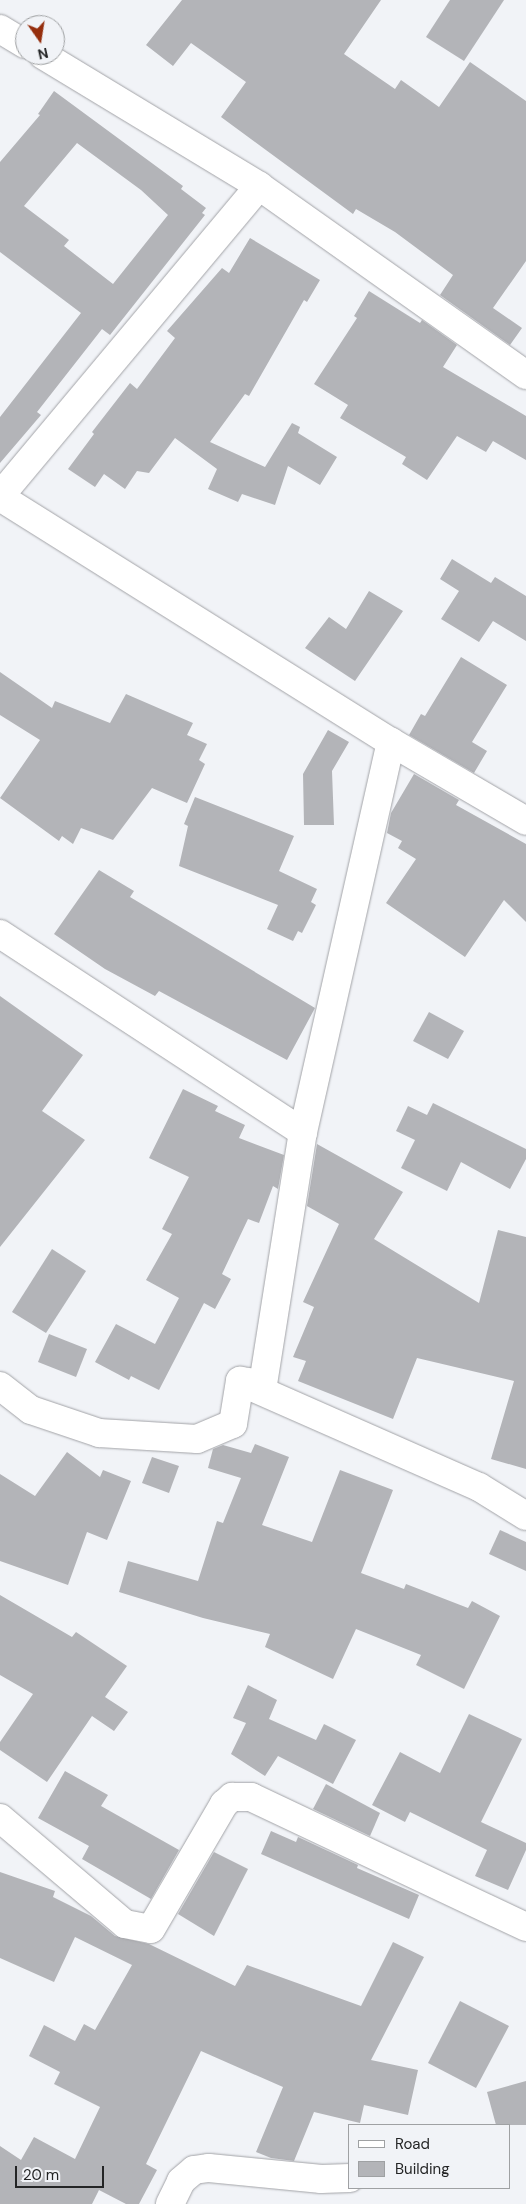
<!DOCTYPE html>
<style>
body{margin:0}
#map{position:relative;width:526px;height:2204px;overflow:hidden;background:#f1f3f7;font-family:"DM Sans",sans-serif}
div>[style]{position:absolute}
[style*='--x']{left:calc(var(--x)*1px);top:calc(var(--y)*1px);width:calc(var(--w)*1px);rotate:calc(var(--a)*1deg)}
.building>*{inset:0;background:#b3b4b8}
.roads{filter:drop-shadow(0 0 1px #a2a3a7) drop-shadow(0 0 1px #a2a3a7)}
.minor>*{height:28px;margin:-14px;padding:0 14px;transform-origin:14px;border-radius:14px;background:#fff}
span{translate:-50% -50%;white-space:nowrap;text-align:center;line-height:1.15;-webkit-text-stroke:4px #f1f3f7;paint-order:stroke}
.legend{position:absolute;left:348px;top:2124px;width:162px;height:65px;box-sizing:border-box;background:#f1f3f7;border:1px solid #9fa1a3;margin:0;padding:6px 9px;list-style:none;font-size:15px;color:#242526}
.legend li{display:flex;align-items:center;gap:10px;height:25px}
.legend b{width:25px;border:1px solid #9fa1a3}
.north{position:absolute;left:15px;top:15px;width:50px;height:50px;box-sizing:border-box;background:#f1f3f7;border:1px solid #9fa1a3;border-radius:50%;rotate:167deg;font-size:14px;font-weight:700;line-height:20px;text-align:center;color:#242526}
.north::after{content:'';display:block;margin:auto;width:18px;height:22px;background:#952e0d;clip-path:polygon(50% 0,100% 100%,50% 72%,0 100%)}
.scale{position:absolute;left:15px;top:2166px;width:89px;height:22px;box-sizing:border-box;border:2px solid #242526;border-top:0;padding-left:6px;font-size:15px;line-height:18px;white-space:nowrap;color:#242526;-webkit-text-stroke:4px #f1f3f7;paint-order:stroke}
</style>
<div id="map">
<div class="building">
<div style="clip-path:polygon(182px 0,381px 0,344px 54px,395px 89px,401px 80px,439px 107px,470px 62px,526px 101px,526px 261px,493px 308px,522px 328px,510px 345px,440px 295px,453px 275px,395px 232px,356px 209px,353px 214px,221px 117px,246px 82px,191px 43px,173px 66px,146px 45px)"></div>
<div style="clip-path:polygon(450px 0,504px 0,464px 61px,426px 37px)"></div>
<div style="clip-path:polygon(evenodd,54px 91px,183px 186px,181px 189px,206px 208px,202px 213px,205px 215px,110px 335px,102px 329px,37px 412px,41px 415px,0 463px,0 417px,81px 313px,0 252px,0 162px,40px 115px,38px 114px,54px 91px,77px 143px,141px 190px,168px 215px,113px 284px,64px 246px,69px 240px,24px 206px,77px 143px)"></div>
<div style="clip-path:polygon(250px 238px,320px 280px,307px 302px,304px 300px,249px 396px,245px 394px,210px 442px,265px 467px,292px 423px,300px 427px,298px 433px,337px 457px,320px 485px,288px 466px,275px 505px,242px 494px,238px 502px,208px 489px,217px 469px,175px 438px,149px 473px,137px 471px,125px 489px,104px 474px,95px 487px,68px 469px,94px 434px,92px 432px,130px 383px,137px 389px,175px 338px,167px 331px,222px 268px,229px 273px)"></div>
<div style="clip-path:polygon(369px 291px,420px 323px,422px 320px,457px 345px,443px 367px,526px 416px,526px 460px,493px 441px,486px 452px,457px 436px,427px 480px,402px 464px,406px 457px,340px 418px,348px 405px,314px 384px,357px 318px,354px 316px)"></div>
<div style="clip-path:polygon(452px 559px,491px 583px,495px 577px,526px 596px,526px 641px,493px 621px,479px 642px,441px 619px,459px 591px,440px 579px)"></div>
<div style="clip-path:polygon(369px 591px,403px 611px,355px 681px,305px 648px,329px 617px,346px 629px)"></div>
<div style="clip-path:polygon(461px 657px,507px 685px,472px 742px,487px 751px,474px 773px,409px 735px,421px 714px,425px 716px)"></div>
<div style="clip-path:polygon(0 672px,52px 708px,55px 701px,110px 723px,126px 694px,193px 723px,187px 735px,207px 744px,199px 760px,205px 764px,187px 803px,152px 788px,113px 840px,81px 828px,73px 844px,62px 836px,59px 841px,0 798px,40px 740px,0 715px)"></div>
<div style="clip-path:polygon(328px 730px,349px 742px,332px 771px,334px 825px,304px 825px,303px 774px)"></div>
<div style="clip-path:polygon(414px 774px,459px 800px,456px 805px,526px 844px,526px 922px,504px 900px,465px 957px,386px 903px,416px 859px,398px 848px,402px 841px,387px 833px,391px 813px)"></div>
<div style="clip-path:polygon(195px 797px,294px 836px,279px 871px,317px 889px,311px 902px,316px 905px,302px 933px,298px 931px,293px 941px,267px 929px,278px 905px,179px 866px,188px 826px,184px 824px)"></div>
<div style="clip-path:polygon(99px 870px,134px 891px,130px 897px,315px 1008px,287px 1060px,159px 991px,155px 996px,105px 969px,54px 934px)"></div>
<div style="clip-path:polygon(0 996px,83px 1055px,42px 1111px,85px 1140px,0 1247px)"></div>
<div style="clip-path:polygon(429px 1012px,464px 1031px,448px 1059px,413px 1041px)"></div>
<div style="clip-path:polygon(183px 1089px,218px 1106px,215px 1111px,245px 1125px,239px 1138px,284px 1155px,278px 1189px,273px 1186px,259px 1223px,248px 1219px,222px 1274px,231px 1279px,215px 1309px,204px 1303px,159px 1390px,131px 1376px,129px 1380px,95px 1362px,116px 1324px,155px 1344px,179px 1298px,146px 1280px,172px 1234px,162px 1229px,189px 1177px,149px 1158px)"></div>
<div style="clip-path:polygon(433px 1103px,526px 1149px,526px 1159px,510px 1189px,461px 1162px,447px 1191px,401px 1168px,415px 1140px,396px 1131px,408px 1106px,427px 1115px)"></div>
<div style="clip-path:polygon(317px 1144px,403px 1192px,374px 1239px,479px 1303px,498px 1230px,526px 1237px,526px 1469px,491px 1459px,514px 1381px,417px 1358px,393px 1419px,298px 1381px,306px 1361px,293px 1357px,314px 1307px,303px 1302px,339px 1224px,307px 1206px)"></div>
<div style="clip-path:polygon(52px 1249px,86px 1271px,46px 1333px,12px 1312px)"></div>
<div style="clip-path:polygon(49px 1334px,87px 1349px,76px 1377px,38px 1362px)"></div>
<div style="clip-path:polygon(255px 1444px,289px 1457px,262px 1525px,312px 1542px,340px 1470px,393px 1490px,361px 1573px,404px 1589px,406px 1584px,468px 1608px,472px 1601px,500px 1616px,464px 1689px,416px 1665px,421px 1655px,356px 1629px,333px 1679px,265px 1647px,270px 1634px,203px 1618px,119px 1592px,128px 1561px,198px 1581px,217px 1521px,223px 1523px,241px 1478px,208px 1468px,213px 1449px,223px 1445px,251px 1453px)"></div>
<div style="clip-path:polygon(67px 1452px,100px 1477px,103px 1470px,131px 1481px,107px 1540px,87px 1532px,68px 1585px,0 1561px,0 1474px,35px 1496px)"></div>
<div style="clip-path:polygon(152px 1457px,179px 1466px,169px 1493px,142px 1483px)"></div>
<div style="clip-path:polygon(500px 1530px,526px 1542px,526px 1571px,489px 1554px)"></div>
<div style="clip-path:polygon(0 1595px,72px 1637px,76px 1632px,127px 1666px,105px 1697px,128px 1712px,114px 1731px,92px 1716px,47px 1782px,0 1750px,0 1742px,33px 1694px,0 1675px)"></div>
<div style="clip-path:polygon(248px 1685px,277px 1700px,269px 1719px,316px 1740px,324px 1724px,356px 1740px,333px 1784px,278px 1756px,265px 1776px,231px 1754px,246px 1723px,233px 1718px)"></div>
<div style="clip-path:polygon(469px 1714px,522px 1739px,481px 1822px,526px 1843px,526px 1850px,508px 1890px,475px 1876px,487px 1850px,410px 1812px,405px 1822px,372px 1805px,400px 1752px,440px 1773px)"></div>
<div style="clip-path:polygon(65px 1771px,108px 1795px,101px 1806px,179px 1850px,151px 1899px,82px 1859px,89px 1846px,38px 1818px)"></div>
<div style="clip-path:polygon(326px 1784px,380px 1813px,370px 1836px,313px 1809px)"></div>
<div style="clip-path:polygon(271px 1831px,296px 1842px,298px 1837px,358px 1865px,357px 1868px,419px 1895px,409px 1919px,261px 1854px)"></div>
<div style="clip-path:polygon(214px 1852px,248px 1869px,214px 1936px,178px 1914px)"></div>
<div style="clip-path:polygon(0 1872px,55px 1891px,53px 1897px,91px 1916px,115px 1936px,149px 1944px,235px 1986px,247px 1965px,361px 2006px,393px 1942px,424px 1957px,371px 2060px,418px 2070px,408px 2115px,364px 2105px,360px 2123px,314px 2112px,294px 2161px,271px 2158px,256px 2152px,283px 2087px,201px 2051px,146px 2164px,157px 2170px,139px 2204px,126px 2204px,99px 2190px,92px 2204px,0 2204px,0 2146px,21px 2160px,34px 2137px,75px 2159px,100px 2107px,54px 2084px,60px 2072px,29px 2056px,44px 2025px,75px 2041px,84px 2024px,95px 2030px,132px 1965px,75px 1937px,54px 1982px,0 1958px)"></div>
<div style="clip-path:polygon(460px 2001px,509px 2026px,476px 2088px,428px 2063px)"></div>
<div style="clip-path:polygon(526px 2081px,526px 2125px,496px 2125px,487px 2092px)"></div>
</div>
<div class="roads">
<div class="minor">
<div style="--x:0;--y:29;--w:29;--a:31"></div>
<div style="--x:43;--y:55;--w:253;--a:31.2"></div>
<div style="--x:259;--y:186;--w:327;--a:35.3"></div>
<div style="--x:0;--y:496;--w:404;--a:-50.1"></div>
<div style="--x:0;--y:497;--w:461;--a:32.1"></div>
<div style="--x:391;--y:742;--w:156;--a:30.3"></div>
<div style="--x:0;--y:934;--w:362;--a:33.2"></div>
<div style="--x:240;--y:1381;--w:23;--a:7"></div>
<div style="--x:263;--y:1384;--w:255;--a:-81"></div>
<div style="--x:303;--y:1132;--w:400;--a:-77.3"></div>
<div style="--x:243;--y:1383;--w:258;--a:23.8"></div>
<div style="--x:479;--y:1487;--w:55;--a:31.7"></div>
<div style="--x:0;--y:1386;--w:39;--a:38"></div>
<div style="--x:31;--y:1410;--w:72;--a:18.7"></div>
<div style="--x:99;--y:1433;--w:98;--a:3.5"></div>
<div style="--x:197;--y:1439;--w:39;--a:-23"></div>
<div style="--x:233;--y:1424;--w:44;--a:-80.8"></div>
<div style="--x:0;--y:1818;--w:164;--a:40.3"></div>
<div style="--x:125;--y:1924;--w:26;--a:11"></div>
<div style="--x:151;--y:1929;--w:145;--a:-59.7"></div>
<div style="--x:224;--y:1804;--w:11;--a:-41"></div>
<div style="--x:232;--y:1797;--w:19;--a:0"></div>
<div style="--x:251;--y:1797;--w:304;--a:25.3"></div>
<div style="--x:170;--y:2204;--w:25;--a:-64"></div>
<div style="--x:181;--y:2181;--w:17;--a:-40"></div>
<div style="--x:194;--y:2170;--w:15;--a:-8"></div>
<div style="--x:209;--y:2168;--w:113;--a:5.6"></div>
<div style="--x:321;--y:2179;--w:29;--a:-2"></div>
</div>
</div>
<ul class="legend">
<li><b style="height:6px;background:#fff"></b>Road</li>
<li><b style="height:14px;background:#b3b4b8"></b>Building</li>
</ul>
<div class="north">N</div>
<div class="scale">20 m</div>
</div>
